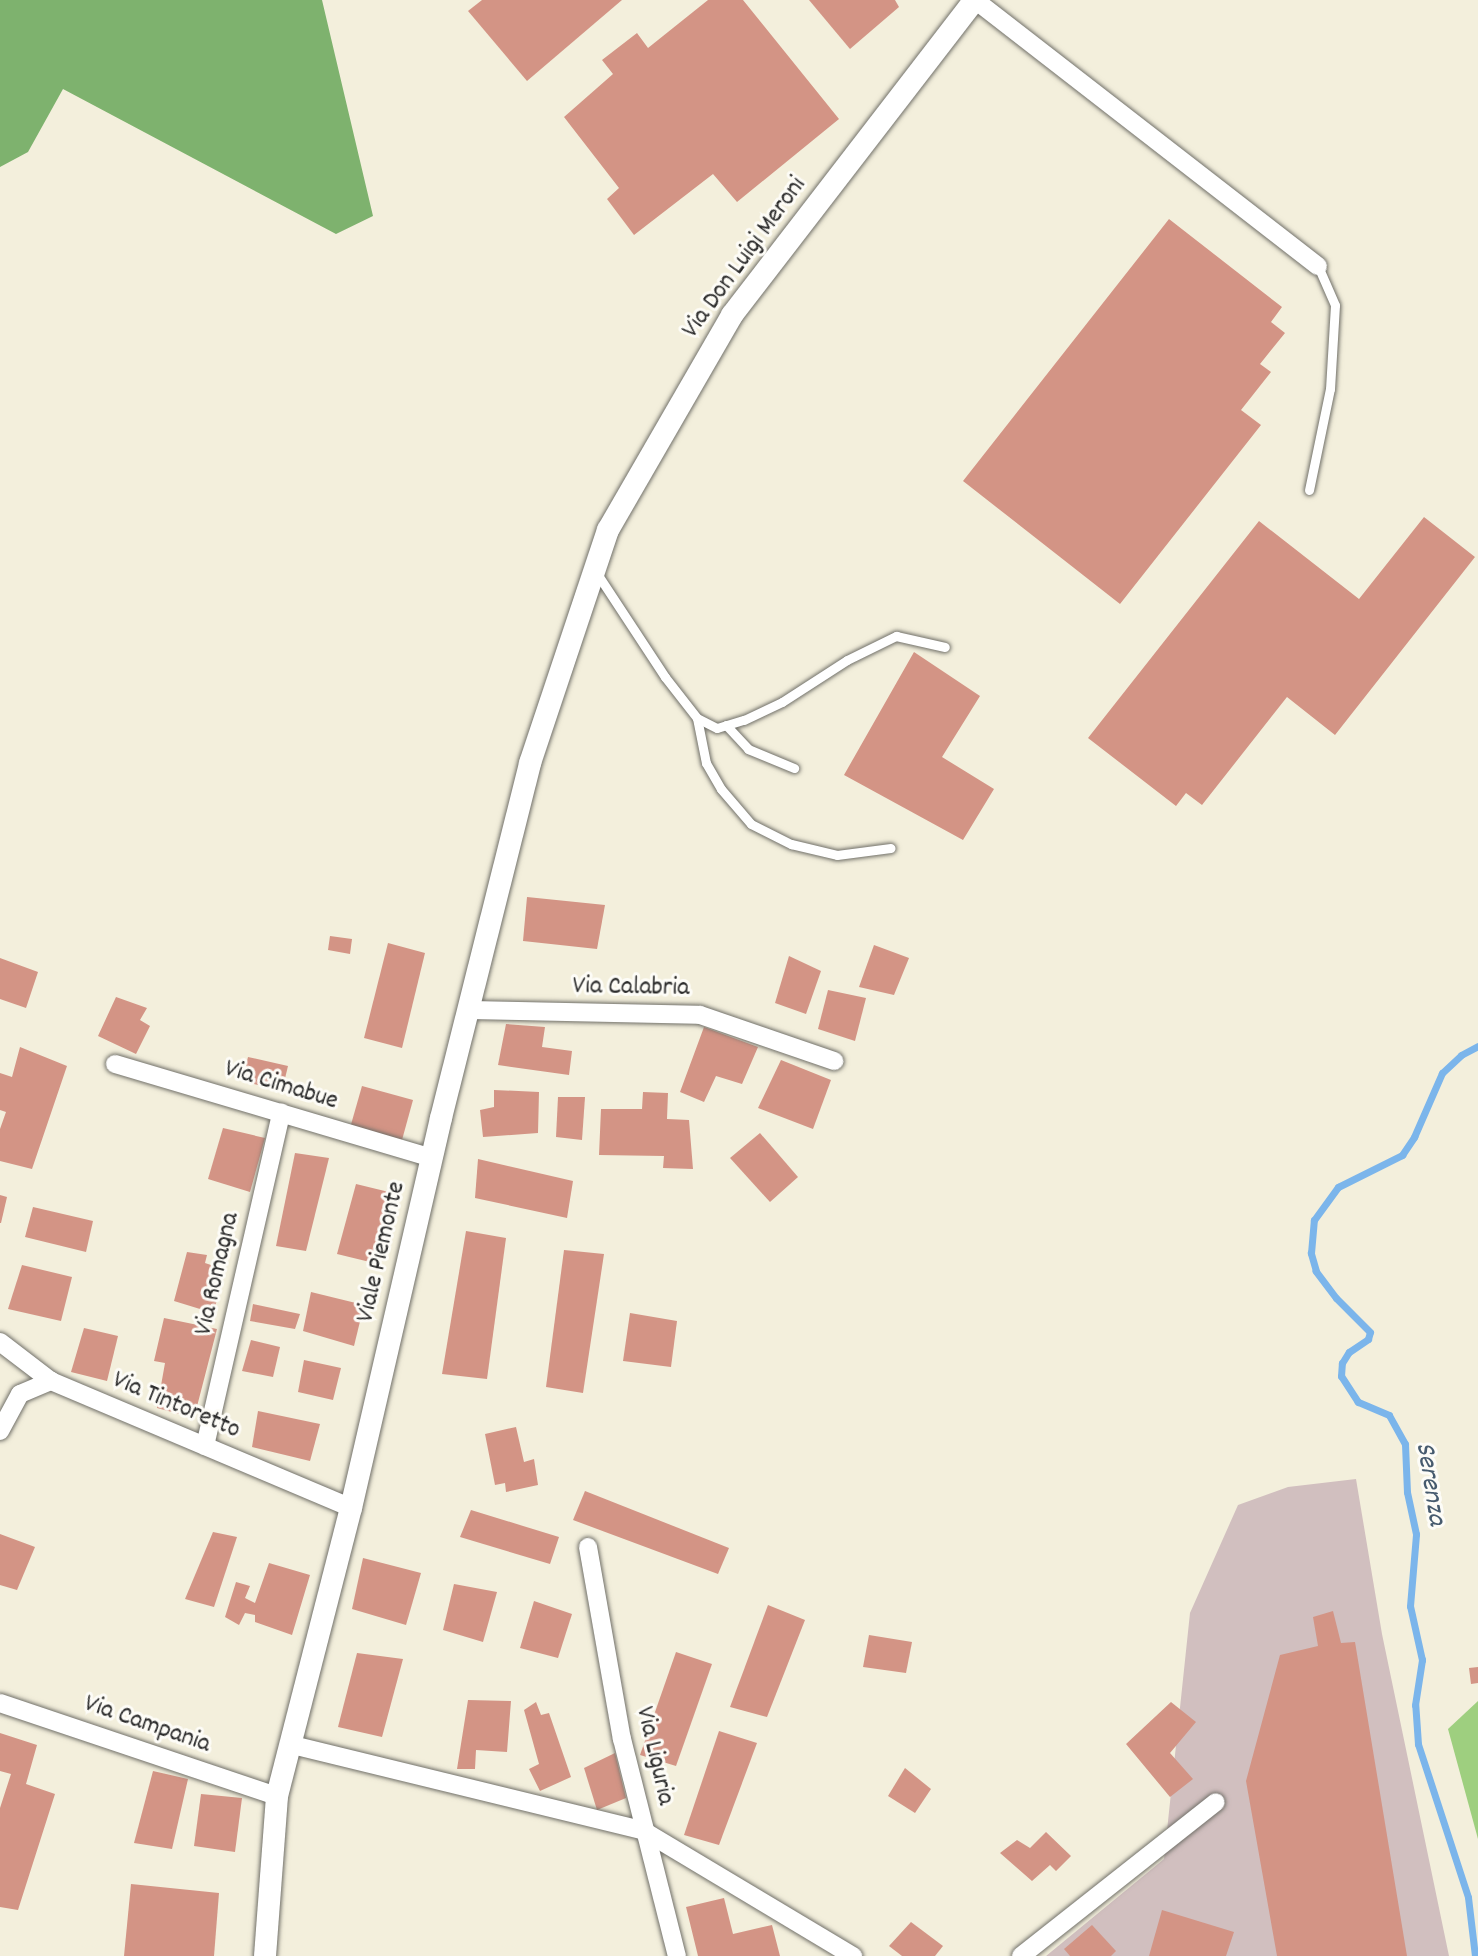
<!DOCTYPE html>
<style>
body{margin:0}
#map{position:relative;width:1478px;height:1956px;overflow:hidden;background:#f3efdc;font-family:Dekko,sans-serif}
div>[style]{position:absolute}
[style*='--x']{left:calc(var(--x)*1px);top:calc(var(--y)*1px);width:calc(var(--w)*1px);rotate:calc(var(--a)*1deg)}
.industrial>*{inset:0;background:#d1bfbf}
.green>*{inset:0;background:#9ecf7f}
.forest>*{inset:0;background:#7eb26e}
.stream>*{height:7px;margin:-3.5px;padding:0 3.5px;transform-origin:3.5px;border-radius:3.5px;background:#7bb5eb}
.building>*{inset:0;background:#d39485}
.roads{filter:drop-shadow(0 0 2px #717069) drop-shadow(0 0 2px #717069)}
.service>*{height:9px;margin:-4.5px;padding:0 4.5px;transform-origin:4.5px;border-radius:4.5px;background:#fff}
.minor>*{height:18px;margin:-9px;padding:0 9px;transform-origin:9px;border-radius:9px;background:#fff}
.tertiary>*{height:22px;margin:-11px;padding:0 11px;transform-origin:11px;border-radius:11px;background:#fff}
span{translate:-50% -50%;white-space:nowrap;text-align:center;line-height:1.15;-webkit-text-stroke:6px #fdfcf7;paint-order:stroke}
.street-label{font-size:26px;color:#2b2b2b}
.water-label{font-size:28px;color:#475b6e;font-style:italic}
</style>
<div id="map">
<div class="industrial">
<div style="clip-path:polygon(1356px 1479px,1382px 1634px,1449px 1956px,1046px 1956px,1164px 1859px,1190px 1613px,1238px 1505px,1288px 1487px)"></div>
</div>
<div class="green">
<div style="clip-path:polygon(1478px 1701px,1478px 1839px,1448px 1729px)"></div>
</div>
<div class="forest">
<div style="clip-path:polygon(0 0,322px 0,373px 216px,336px 234px,63px 89px,28px 152px,0 167px)"></div>
</div>
<div class="stream">
<div style="--x:1475;--y:1956;--w:59;--a:-96.8"></div>
<div style="--x:1468;--y:1897;--w:161;--a:-108.1"></div>
<div style="--x:1418;--y:1744;--w:39;--a:-94"></div>
<div style="--x:1415;--y:1705;--w:46;--a:-81.2"></div>
<div style="--x:1422;--y:1660;--w:55;--a:-102.5"></div>
<div style="--x:1410;--y:1606;--w:72;--a:-85.2"></div>
<div style="--x:1416;--y:1534;--w:43;--a:-102.1"></div>
<div style="--x:1407;--y:1492;--w:48;--a:-92.4"></div>
<div style="--x:1405;--y:1444;--w:33;--a:-119"></div>
<div style="--x:1389;--y:1415;--w:34;--a:-157"></div>
<div style="--x:1358;--y:1402;--w:31;--a:-123"></div>
<div style="--x:1341;--y:1376;--w:13;--a:-86"></div>
<div style="--x:1342;--y:1363;--w:13;--a:-58"></div>
<div style="--x:1349;--y:1352;--w:23;--a:-34"></div>
<div style="--x:1368;--y:1339;--w:7;--a:-74"></div>
<div style="--x:1370;--y:1332;--w:48;--a:-135"></div>
<div style="--x:1336;--y:1298;--w:34;--a:-127"></div>
<div style="--x:1316;--y:1271;--w:19;--a:-106"></div>
<div style="--x:1311;--y:1253;--w:33;--a:-85"></div>
<div style="--x:1314;--y:1220;--w:41;--a:-54"></div>
<div style="--x:1338;--y:1187;--w:72;--a:-26.6"></div>
<div style="--x:1402;--y:1155;--w:22;--a:-56"></div>
<div style="--x:1414;--y:1137;--w:70;--a:-66.4"></div>
<div style="--x:1442;--y:1073;--w:26;--a:-43"></div>
<div style="--x:1461;--y:1055;--w:19;--a:-28"></div>
</div>
<div class="building">
<div style="clip-path:polygon(482px 0,622px 0,527px 81px,468px 11px)"></div>
<div style="clip-path:polygon(708px 0,743px 0,839px 119px,737px 202px,713px 174px,634px 235px,607px 199px,619px 188px,564px 117px,613px 74px,602px 60px,637px 33px,648px 48px)"></div>
<div style="clip-path:polygon(809px 0,895px 0,899px 7px,850px 49px)"></div>
<div style="clip-path:polygon(1169px 219px,1282px 307px,1271px 322px,1285px 333px,1260px 364px,1271px 372px,1241px 410px,1261px 425px,1120px 604px,963px 481px)"></div>
<div style="clip-path:polygon(1424px 517px,1475px 557px,1335px 735px,1287px 697px,1202px 805px,1186px 793px,1176px 806px,1088px 738px,1259px 521px,1359px 599px)"></div>
<div style="clip-path:polygon(914px 652px,980px 696px,942px 757px,994px 789px,963px 840px,844px 775px)"></div>
<div style="clip-path:polygon(527px 897px,605px 905px,597px 949px,523px 941px)"></div>
<div style="clip-path:polygon(330px 936px,352px 939px,350px 954px,328px 950px)"></div>
<div style="clip-path:polygon(388px 943px,425px 953px,402px 1048px,364px 1038px)"></div>
<div style="clip-path:polygon(874px 945px,909px 958px,894px 995px,859px 987px)"></div>
<div style="clip-path:polygon(789px 956px,821px 971px,806px 1014px,775px 1003px)"></div>
<div style="clip-path:polygon(0 958px,38px 972px,26px 1008px,0 999px)"></div>
<div style="clip-path:polygon(828px 990px,866px 998px,855px 1041px,818px 1029px)"></div>
<div style="clip-path:polygon(116px 997px,147px 1008px,140px 1020px,150px 1026px,136px 1054px,98px 1036px)"></div>
<div style="clip-path:polygon(506px 1024px,545px 1027px,542px 1047px,572px 1051px,569px 1075px,498px 1065px)"></div>
<div style="clip-path:polygon(704px 1027px,758px 1047px,742px 1084px,716px 1076px,704px 1102px,680px 1092px)"></div>
<div style="clip-path:polygon(20px 1047px,67px 1066px,32px 1169px,0 1161px,0 1129px,6px 1112px,0 1110px,0 1073px,12px 1077px)"></div>
<div style="clip-path:polygon(248px 1057px,288px 1066px,282px 1091px,242px 1081px)"></div>
<div style="clip-path:polygon(781px 1060px,831px 1080px,813px 1129px,758px 1108px)"></div>
<div style="clip-path:polygon(362px 1086px,413px 1100px,402px 1140px,350px 1128px)"></div>
<div style="clip-path:polygon(494px 1090px,539px 1092px,538px 1133px,483px 1137px,480px 1110px,494px 1107px)"></div>
<div style="clip-path:polygon(643px 1092px,668px 1093px,667px 1119px,689px 1120px,693px 1169px,663px 1168px,664px 1156px,599px 1155px,601px 1109px,642px 1109px)"></div>
<div style="clip-path:polygon(558px 1097px,585px 1097px,582px 1140px,556px 1137px)"></div>
<div style="clip-path:polygon(223px 1128px,265px 1138px,250px 1192px,208px 1179px)"></div>
<div style="clip-path:polygon(760px 1133px,798px 1177px,770px 1202px,730px 1158px)"></div>
<div style="clip-path:polygon(295px 1153px,329px 1158px,306px 1251px,276px 1246px)"></div>
<div style="clip-path:polygon(478px 1159px,573px 1181px,567px 1218px,475px 1198px)"></div>
<div style="clip-path:polygon(356px 1184px,393px 1193px,374px 1263px,337px 1254px)"></div>
<div style="clip-path:polygon(0 1195px,7px 1197px,1px 1223px,0 1223px)"></div>
<div style="clip-path:polygon(33px 1207px,93px 1221px,86px 1252px,25px 1237px)"></div>
<div style="clip-path:polygon(466px 1231px,506px 1238px,487px 1379px,442px 1374px)"></div>
<div style="clip-path:polygon(564px 1250px,604px 1254px,583px 1393px,546px 1387px)"></div>
<div style="clip-path:polygon(187px 1252px,207px 1255px,205px 1263px,220px 1268px,213px 1285px,221px 1287px,213px 1313px,174px 1301px)"></div>
<div style="clip-path:polygon(22px 1265px,72px 1277px,61px 1321px,8px 1309px)"></div>
<div style="clip-path:polygon(311px 1292px,364px 1305px,354px 1346px,303px 1331px)"></div>
<div style="clip-path:polygon(253px 1304px,300px 1314px,295px 1329px,250px 1321px)"></div>
<div style="clip-path:polygon(630px 1313px,677px 1321px,671px 1367px,623px 1361px)"></div>
<div style="clip-path:polygon(164px 1318px,217px 1329px,194px 1418px,157px 1408px,165px 1363px,154px 1361px)"></div>
<div style="clip-path:polygon(84px 1328px,118px 1336px,107px 1381px,71px 1372px)"></div>
<div style="clip-path:polygon(251px 1340px,280px 1347px,273px 1377px,242px 1371px)"></div>
<div style="clip-path:polygon(304px 1360px,341px 1368px,333px 1400px,298px 1392px)"></div>
<div style="clip-path:polygon(258px 1411px,320px 1424px,310px 1461px,252px 1447px)"></div>
<div style="clip-path:polygon(516px 1427px,524px 1462px,534px 1459px,538px 1485px,506px 1492px,505px 1483px,495px 1485px,485px 1434px)"></div>
<div style="clip-path:polygon(585px 1491px,729px 1548px,718px 1574px,573px 1520px)"></div>
<div style="clip-path:polygon(471px 1510px,559px 1537px,550px 1564px,460px 1537px)"></div>
<div style="clip-path:polygon(213px 1532px,237px 1537px,214px 1607px,185px 1599px)"></div>
<div style="clip-path:polygon(0 1534px,35px 1547px,17px 1590px,0 1585px)"></div>
<div style="clip-path:polygon(363px 1558px,421px 1573px,406px 1625px,352px 1609px)"></div>
<div style="clip-path:polygon(269px 1563px,310px 1575px,292px 1635px,255px 1622px,255px 1615px,245px 1613px,239px 1625px,225px 1617px,236px 1582px,250px 1586px,245px 1598px,255px 1603px)"></div>
<div style="clip-path:polygon(454px 1584px,497px 1592px,483px 1642px,443px 1630px)"></div>
<div style="clip-path:polygon(534px 1601px,572px 1614px,558px 1658px,520px 1648px)"></div>
<div style="clip-path:polygon(768px 1605px,805px 1620px,767px 1717px,730px 1707px)"></div>
<div style="clip-path:polygon(1333px 1611px,1341px 1643px,1355px 1642px,1407px 1956px,1277px 1956px,1246px 1781px,1280px 1655px,1318px 1646px,1313px 1617px)"></div>
<div style="clip-path:polygon(869px 1635px,912px 1642px,906px 1673px,863px 1667px)"></div>
<div style="clip-path:polygon(676px 1652px,712px 1664px,676px 1766px,640px 1755px)"></div>
<div style="clip-path:polygon(357px 1653px,403px 1659px,382px 1737px,338px 1727px)"></div>
<div style="clip-path:polygon(1478px 1667px,1478px 1683px,1471px 1684px,1469px 1668px)"></div>
<div style="clip-path:polygon(468px 1700px,511px 1701px,507px 1752px,476px 1750px,475px 1769px,457px 1769px)"></div>
<div style="clip-path:polygon(536px 1702px,541px 1715px,549px 1713px,571px 1777px,540px 1791px,529px 1769px,539px 1764px,524px 1710px)"></div>
<div style="clip-path:polygon(1171px 1702px,1196px 1722px,1170px 1753px,1193px 1779px,1170px 1797px,1126px 1744px)"></div>
<div style="clip-path:polygon(719px 1731px,757px 1743px,719px 1845px,684px 1835px)"></div>
<div style="clip-path:polygon(0 1733px,37px 1745px,26px 1784px,55px 1794px,18px 1910px,0 1907px,0 1808px,11px 1774px,0 1771px)"></div>
<div style="clip-path:polygon(615px 1753px,626px 1798px,597px 1810px,584px 1768px)"></div>
<div style="clip-path:polygon(905px 1768px,931px 1789px,915px 1813px,888px 1796px)"></div>
<div style="clip-path:polygon(153px 1771px,188px 1779px,172px 1849px,134px 1843px)"></div>
<div style="clip-path:polygon(201px 1794px,242px 1798px,235px 1852px,194px 1846px)"></div>
<div style="clip-path:polygon(1046px 1832px,1071px 1856px,1056px 1871px,1050px 1865px,1032px 1881px,1000px 1853px,1017px 1840px,1030px 1848px)"></div>
<div style="clip-path:polygon(131px 1884px,219px 1893px,214px 1956px,124px 1956px)"></div>
<div style="clip-path:polygon(724px 1898px,733px 1934px,772px 1925px,780px 1956px,698px 1956px,686px 1907px)"></div>
<div style="clip-path:polygon(1162px 1910px,1234px 1932px,1226px 1956px,1149px 1956px)"></div>
<div style="clip-path:polygon(911px 1922px,943px 1946px,935px 1956px,902px 1956px,889px 1946px)"></div>
<div style="clip-path:polygon(1092px 1925px,1116px 1951px,1111px 1956px,1070px 1956px,1064px 1949px)"></div>
</div>
<div class="roads">
<div class="service">
<div style="--x:1309;--y:490;--w:103;--a:-78.3"></div>
<div style="--x:1330;--y:389;--w:84;--a:-86.6"></div>
<div style="--x:1335;--y:305;--w:43;--a:-113.6"></div>
<div style="--x:596;--y:572;--w:126;--a:56.7"></div>
<div style="--x:665;--y:677;--w:52;--a:52"></div>
<div style="--x:697;--y:718;--w:22;--a:27"></div>
<div style="--x:717;--y:728;--w:28;--a:-17"></div>
<div style="--x:744;--y:720;--w:42;--a:-25.3"></div>
<div style="--x:782;--y:702;--w:77;--a:-32.9"></div>
<div style="--x:847;--y:660;--w:55;--a:-26.1"></div>
<div style="--x:896;--y:636;--w:50;--a:12.7"></div>
<div style="--x:697;--y:718;--w:46;--a:78.7"></div>
<div style="--x:706;--y:763;--w:30;--a:60"></div>
<div style="--x:721;--y:789;--w:46;--a:49.4"></div>
<div style="--x:751;--y:824;--w:45;--a:26.6"></div>
<div style="--x:791;--y:844;--w:47;--a:13.4"></div>
<div style="--x:837;--y:855;--w:54;--a:-7.4"></div>
<div style="--x:726;--y:725;--w:33;--a:47"></div>
<div style="--x:748;--y:749;--w:50;--a:22.4"></div>
</div>
<div class="minor">
<div style="--x:975;--y:0;--w:434;--a:37.8"></div>
<div style="--x:468;--y:1010;--w:232;--a:1.2"></div>
<div style="--x:700;--y:1015;--w:142;--a:18.9"></div>
<div style="--x:115;--y:1064;--w:331;--a:16.5"></div>
<div style="--x:0;--y:1342;--w:64;--a:37.4"></div>
<div style="--x:0;--y:1431;--w:42;--a:-61.6"></div>
<div style="--x:20;--y:1394;--w:34;--a:-23"></div>
<div style="--x:51;--y:1381;--w:326;--a:22.9"></div>
<div style="--x:205;--y:1446;--w:342;--a:-77.1"></div>
<div style="--x:588;--y:1547;--w:195;--a:80"></div>
<div style="--x:622;--y:1739;--w:224;--a:75.8"></div>
<div style="--x:0;--y:1703;--w:292;--a:18.6"></div>
<div style="--x:292;--y:1745;--w:362;--a:13.7"></div>
<div style="--x:644;--y:1831;--w:244;--a:30.9"></div>
<div style="--x:1021;--y:1956;--w:248;--a:-38.3"></div>
</div>
<div class="tertiary">
<div style="--x:265;--y:1956;--w:160;--a:-85.7"></div>
<div style="--x:277;--y:1796;--w:297;--a:-75.6"></div>
<div style="--x:351;--y:1508;--w:400;--a:-77"></div>
<div style="--x:441;--y:1118;--w:366;--a:-75.9"></div>
<div style="--x:530;--y:763;--w:246;--a:-71.5"></div>
<div style="--x:608;--y:530;--w:248;--a:-60"></div>
<div style="--x:732;--y:315;--w:398;--a:-52.4"></div>
</div>
</div>
<div class="street-label">
<span style="left:745px;top:258px;rotate:-54deg">Via Don Luigi Meroni</span>
<span style="left:631px;top:988px;rotate:1deg">Via Calabria</span>
<span style="left:281px;top:1086px;rotate:17deg">Via Cimabue</span>
<span style="left:382px;top:1252px;rotate:-77deg">Viale Piemonte</span>
<span style="left:218px;top:1274px;rotate:-77deg">Via Romagna</span>
<span style="left:176px;top:1406px;rotate:23deg">Via Tintoretto</span>
<span style="left:147px;top:1725px;rotate:19deg">Via Campania</span>
<span style="left:654px;top:1756px;rotate:77deg">Via Liguria</span>
</div>
<div class="water-label">
<span style="left:1429px;top:1484px;rotate:81deg">Serenza</span>
</div>
</div>
